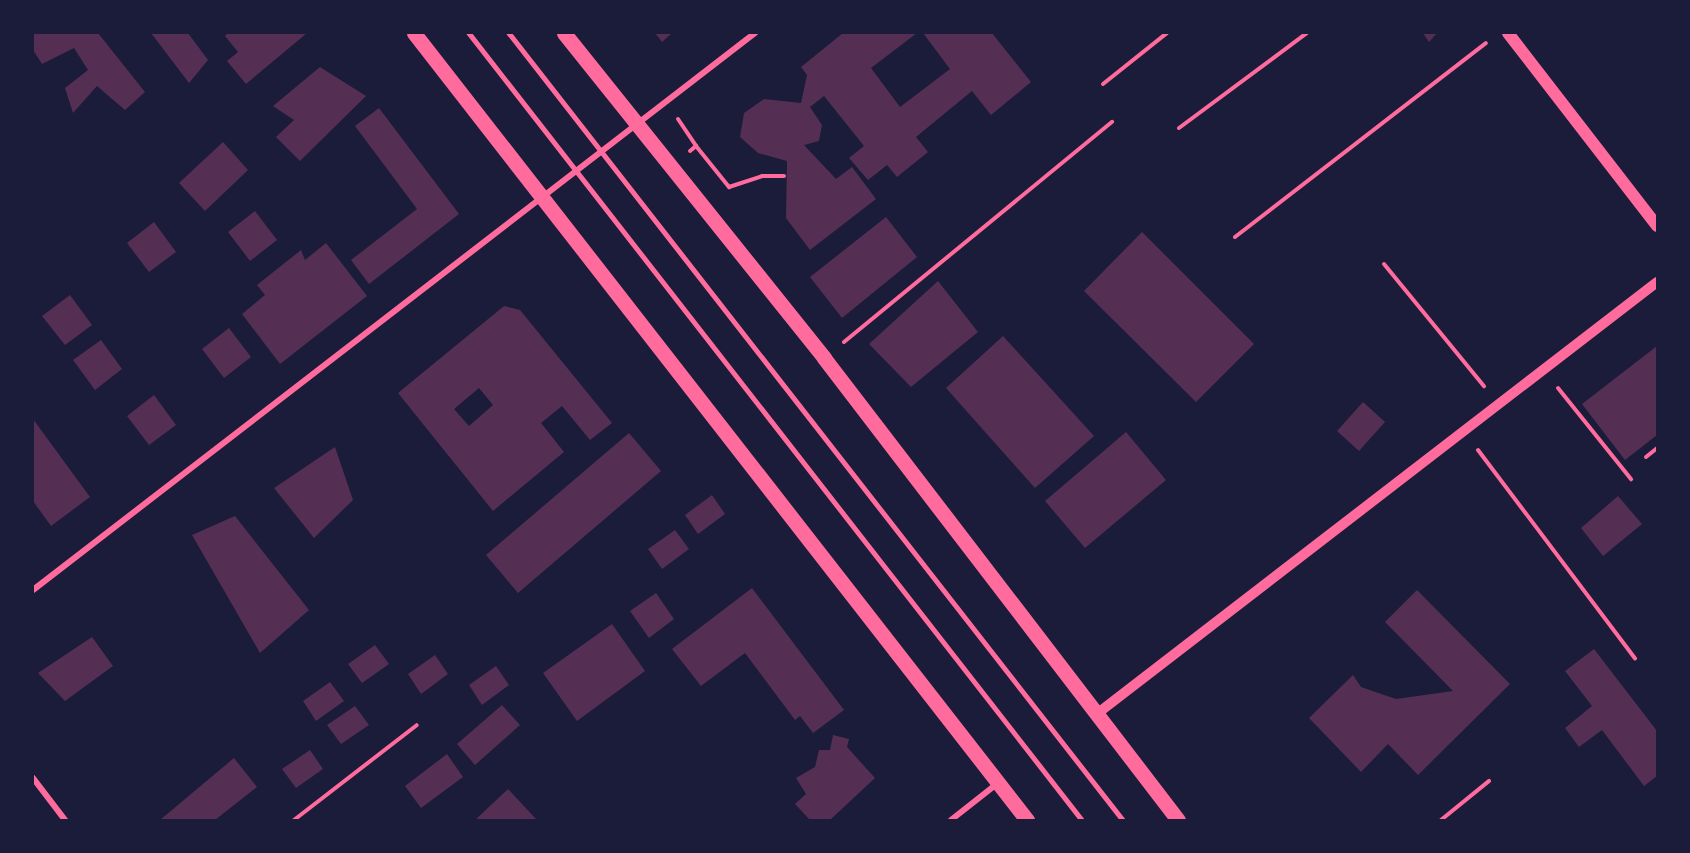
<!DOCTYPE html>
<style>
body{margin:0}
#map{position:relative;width:1690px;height:853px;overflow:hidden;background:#1b1b3a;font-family:"Alegreya Sans",sans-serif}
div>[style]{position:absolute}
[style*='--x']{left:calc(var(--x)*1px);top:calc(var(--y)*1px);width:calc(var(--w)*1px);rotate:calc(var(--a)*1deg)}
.building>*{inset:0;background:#542f53}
.path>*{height:4px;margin:-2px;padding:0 2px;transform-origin:2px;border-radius:2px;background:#ff6b9d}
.service>*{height:4.5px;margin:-2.25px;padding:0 2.25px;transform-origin:2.25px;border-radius:2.25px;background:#ff6b9d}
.minor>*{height:6px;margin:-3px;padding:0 3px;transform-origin:3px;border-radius:3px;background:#ff6b9d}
.tertiary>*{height:10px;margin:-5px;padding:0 5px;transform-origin:5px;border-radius:5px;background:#ff6b9d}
.secondary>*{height:12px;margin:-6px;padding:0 6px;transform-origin:6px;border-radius:6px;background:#ff6b9d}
.primary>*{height:15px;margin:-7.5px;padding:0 7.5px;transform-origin:7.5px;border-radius:7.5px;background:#ff6b9d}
span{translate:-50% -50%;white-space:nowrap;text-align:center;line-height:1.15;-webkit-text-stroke:4.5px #1b1b3a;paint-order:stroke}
.frame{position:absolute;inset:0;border:34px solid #1b1b3a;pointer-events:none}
</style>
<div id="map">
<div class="building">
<div style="clip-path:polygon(33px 33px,98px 33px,145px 92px,125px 110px,97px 86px,73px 113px,65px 88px,88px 70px,74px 48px,42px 64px,33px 50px)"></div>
<div style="clip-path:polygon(151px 33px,188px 33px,208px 60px,189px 83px)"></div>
<div style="clip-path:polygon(228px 33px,307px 33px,246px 84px,227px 61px,238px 52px,225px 36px)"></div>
<div style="clip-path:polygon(655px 33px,672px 33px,662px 42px)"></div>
<div style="clip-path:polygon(843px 33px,917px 33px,871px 68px,900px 107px,950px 69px,923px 33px,992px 33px,1031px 82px,991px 115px,972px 91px,916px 137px,928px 152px,897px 177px,887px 165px,868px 180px,849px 158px,864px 146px,824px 96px,810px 107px,822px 125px,819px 141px,804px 145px,836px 179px,852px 167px,876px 199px,810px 250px,786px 218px,787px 161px,758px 153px,740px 137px,744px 113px,764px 99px,801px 103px,807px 75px,801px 67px)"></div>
<div style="clip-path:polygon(1423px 33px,1437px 33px,1429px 42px)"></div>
<div style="clip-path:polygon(320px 67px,366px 96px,300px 161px,276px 137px,294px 120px,273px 106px)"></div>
<div style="clip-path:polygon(379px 108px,459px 214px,369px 284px,351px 260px,417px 209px,355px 126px)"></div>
<div style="clip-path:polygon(223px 142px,248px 170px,205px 211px,179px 183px)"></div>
<div style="clip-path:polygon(255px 211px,277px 240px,250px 261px,228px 232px)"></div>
<div style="clip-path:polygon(886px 217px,917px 257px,842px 318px,810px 277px)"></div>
<div style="clip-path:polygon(154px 222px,176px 252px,149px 272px,127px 243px)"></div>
<div style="clip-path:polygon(1142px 232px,1254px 344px,1196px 402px,1084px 291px)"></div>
<div style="clip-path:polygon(326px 243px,367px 296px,280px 364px,242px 314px,265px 295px,257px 285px,301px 250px,305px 260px)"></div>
<div style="clip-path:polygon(938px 281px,978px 332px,911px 387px,869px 344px)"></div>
<div style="clip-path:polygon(70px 295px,92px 325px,65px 345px,42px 316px)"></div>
<div style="clip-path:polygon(evenodd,504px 306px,520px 310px,612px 423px,590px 440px,562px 406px,541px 423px,564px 452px,493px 511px,398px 393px,504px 306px,479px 388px,493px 405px,469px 426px,454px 409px,479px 388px)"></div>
<div style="clip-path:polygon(229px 328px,251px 357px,224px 378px,202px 349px)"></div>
<div style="clip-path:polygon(1003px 336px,1094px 436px,1035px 488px,946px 388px)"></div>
<div style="clip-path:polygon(101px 340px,122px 369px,95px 390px,73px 360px)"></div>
<div style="clip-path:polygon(1657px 346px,1657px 435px,1625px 460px,1582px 404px)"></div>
<div style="clip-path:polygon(154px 395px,176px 425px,149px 445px,127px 416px)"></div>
<div style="clip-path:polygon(1363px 402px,1385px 422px,1359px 451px,1337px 431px)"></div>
<div style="clip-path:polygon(33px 419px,90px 497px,51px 526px,33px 501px)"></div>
<div style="clip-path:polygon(1126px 432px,1166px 480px,1085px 548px,1045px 501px)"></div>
<div style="clip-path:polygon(629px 433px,661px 471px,518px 593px,486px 555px)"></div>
<div style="clip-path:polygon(335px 447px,353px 500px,314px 538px,274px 488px)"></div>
<div style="clip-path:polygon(712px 495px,725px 514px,698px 534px,685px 515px)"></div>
<div style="clip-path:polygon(1618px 496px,1642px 524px,1603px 556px,1581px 528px)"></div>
<div style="clip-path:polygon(235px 516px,309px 610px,260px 653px,192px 535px)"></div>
<div style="clip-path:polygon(675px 530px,689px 549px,662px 569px,648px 549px)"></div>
<div style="clip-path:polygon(752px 588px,844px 710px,813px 733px,800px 716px,795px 720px,745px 653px,701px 686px,672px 649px)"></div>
<div style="clip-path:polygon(1417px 590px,1510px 684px,1418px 775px,1388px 744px,1361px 772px,1309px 718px,1353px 675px,1361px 687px,1396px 699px,1453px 691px,1385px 622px)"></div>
<div style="clip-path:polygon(656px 593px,674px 619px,649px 638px,630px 611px)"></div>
<div style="clip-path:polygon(612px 624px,645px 671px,577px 721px,543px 673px)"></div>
<div style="clip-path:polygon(92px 637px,113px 666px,65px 701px,38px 673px)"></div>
<div style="clip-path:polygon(375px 645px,389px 664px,362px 683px,348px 664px)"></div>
<div style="clip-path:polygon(1594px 649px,1657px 731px,1657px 776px,1644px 786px,1602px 730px,1579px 747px,1565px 728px,1592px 706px,1565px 671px)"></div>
<div style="clip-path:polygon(435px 655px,448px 674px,421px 694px,408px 674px)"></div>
<div style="clip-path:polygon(496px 666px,509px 685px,482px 705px,469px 685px)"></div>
<div style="clip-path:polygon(330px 682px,344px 701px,316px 721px,303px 701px)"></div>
<div style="clip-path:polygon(502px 705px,520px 725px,475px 765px,457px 744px)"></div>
<div style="clip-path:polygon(355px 706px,369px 725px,341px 744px,327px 725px)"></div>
<div style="clip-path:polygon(833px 735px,849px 739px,847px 747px,875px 778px,830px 820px,810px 820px,795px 804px,806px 794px,796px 778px,815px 767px,819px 750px,830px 750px)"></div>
<div style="clip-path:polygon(310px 750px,323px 769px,296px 788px,282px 769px)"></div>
<div style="clip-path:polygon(447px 754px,463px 777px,421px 808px,405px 786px)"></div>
<div style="clip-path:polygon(234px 758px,257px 787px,215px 820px,160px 820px)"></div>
<div style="clip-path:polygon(508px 789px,537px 820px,475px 820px)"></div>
</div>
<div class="path">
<div style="--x:1103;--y:84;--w:82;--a:-38.6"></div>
<div style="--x:678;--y:119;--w:32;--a:56"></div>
<div style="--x:1179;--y:128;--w:159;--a:-36.6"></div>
<div style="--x:690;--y:151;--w:8;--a:-40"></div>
<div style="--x:696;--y:146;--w:53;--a:51.2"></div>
<div style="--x:729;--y:187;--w:35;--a:-18"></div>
<div style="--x:762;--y:176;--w:22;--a:0"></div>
<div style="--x:1235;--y:237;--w:317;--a:-37.7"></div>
<div style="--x:1384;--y:264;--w:158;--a:50.7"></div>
<div style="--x:844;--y:342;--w:347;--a:-39.4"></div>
<div style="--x:1558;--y:388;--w:117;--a:51.3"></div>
<div style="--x:1478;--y:450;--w:261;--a:53"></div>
<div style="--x:1646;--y:457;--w:14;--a:-39"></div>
<div style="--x:294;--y:820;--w:155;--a:-37.7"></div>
<div style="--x:1441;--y:820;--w:62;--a:-39.1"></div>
</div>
<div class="service">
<div style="--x:469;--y:33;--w:998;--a:52.08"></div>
<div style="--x:509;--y:33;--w:998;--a:52.04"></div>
</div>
<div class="minor">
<div style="--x:33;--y:590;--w:912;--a:-37.65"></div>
<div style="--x:33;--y:778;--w:53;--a:52.7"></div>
<div style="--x:951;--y:820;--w:60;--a:-38.2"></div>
</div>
<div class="tertiary">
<div style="--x:1098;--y:713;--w:706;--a:-37.63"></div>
</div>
<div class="secondary">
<div style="--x:1508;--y:33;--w:244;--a:52.3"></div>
</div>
<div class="primary">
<div style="--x:414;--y:33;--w:998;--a:52.08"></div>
<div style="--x:564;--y:33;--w:416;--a:51.3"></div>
<div style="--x:824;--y:358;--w:582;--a:52.54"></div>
</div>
<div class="frame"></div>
</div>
